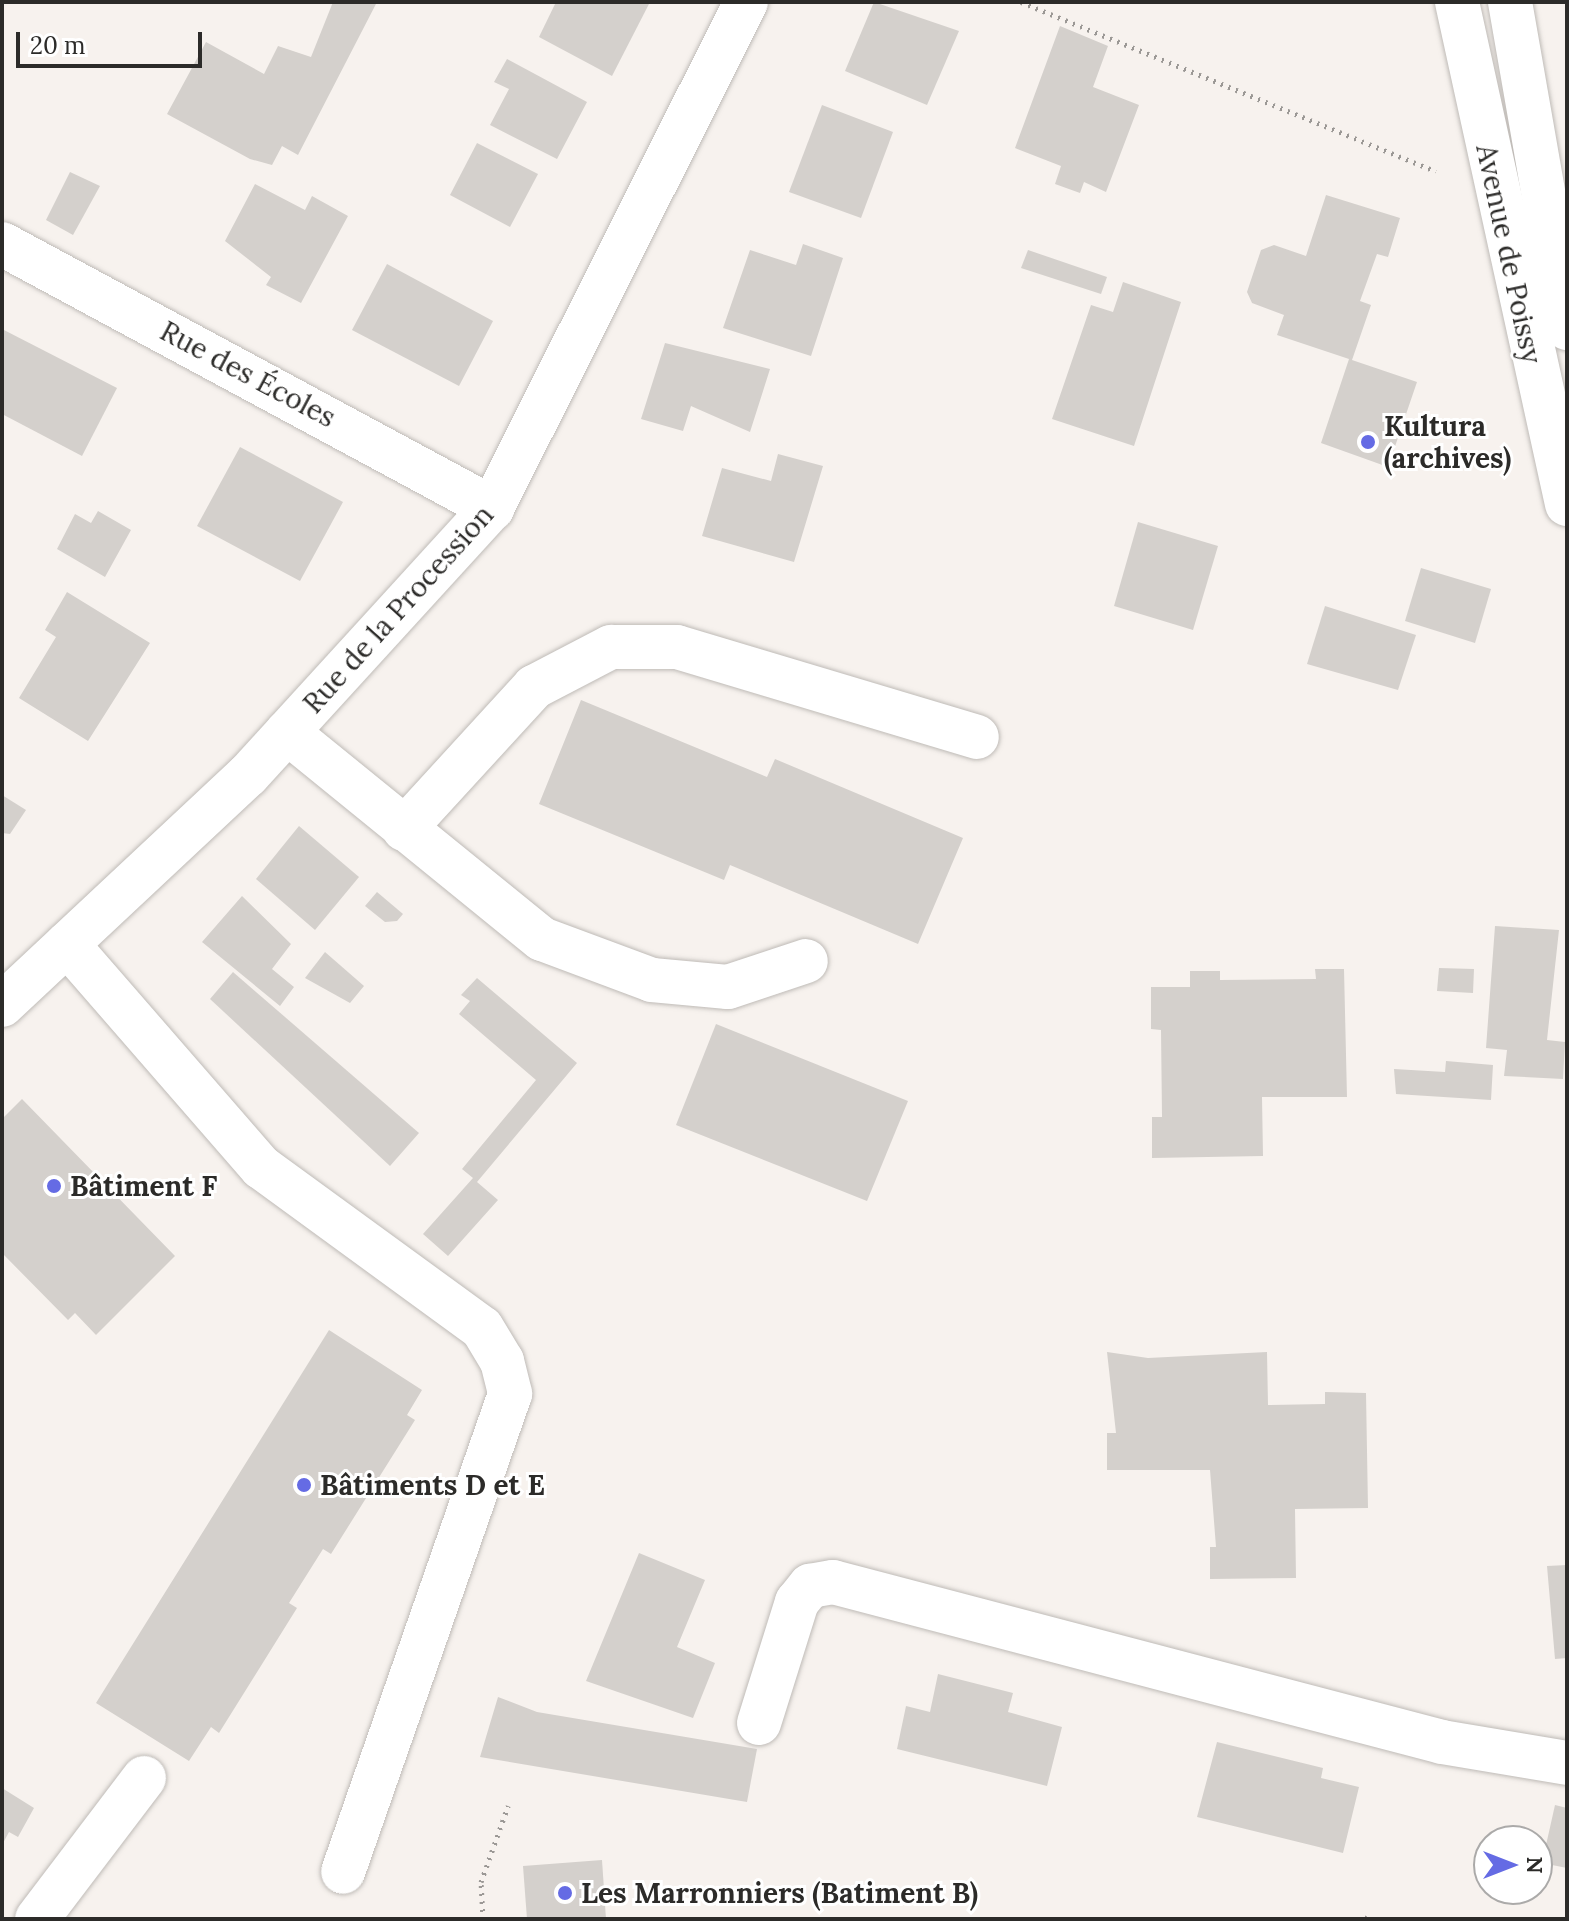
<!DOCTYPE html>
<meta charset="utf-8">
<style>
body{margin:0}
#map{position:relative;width:1569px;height:1921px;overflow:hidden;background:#f7f2ee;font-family:Lora,serif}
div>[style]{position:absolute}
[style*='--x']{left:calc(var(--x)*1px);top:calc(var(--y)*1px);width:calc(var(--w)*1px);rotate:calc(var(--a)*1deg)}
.building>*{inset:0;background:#d4d0cc}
.path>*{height:5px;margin-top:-2.5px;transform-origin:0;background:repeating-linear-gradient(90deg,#9b9895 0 2px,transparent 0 8px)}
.roads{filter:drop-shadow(0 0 2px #bfbbb7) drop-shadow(0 0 2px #bfbbb7)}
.minor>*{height:44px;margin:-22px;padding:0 22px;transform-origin:22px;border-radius:22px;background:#fff}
.major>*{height:44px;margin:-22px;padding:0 22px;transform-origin:22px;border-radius:22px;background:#fff}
.dots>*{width:22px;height:22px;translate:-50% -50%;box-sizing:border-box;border:4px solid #fff;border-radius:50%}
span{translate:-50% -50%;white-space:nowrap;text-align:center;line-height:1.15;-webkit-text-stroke:6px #fff;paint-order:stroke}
.street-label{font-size:28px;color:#2c2b29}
.poi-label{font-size:28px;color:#2c2b29;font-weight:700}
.left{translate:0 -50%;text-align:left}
.frame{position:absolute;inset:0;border:4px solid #2c2b29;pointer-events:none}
.north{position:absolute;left:1473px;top:1825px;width:80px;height:80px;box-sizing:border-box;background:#fff;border:2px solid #abaaa9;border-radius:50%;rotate:90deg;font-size:22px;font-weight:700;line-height:32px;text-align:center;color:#2c2b29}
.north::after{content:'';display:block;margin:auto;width:28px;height:36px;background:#656be4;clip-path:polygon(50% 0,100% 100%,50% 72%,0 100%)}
.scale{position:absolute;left:16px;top:32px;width:186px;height:36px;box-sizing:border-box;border:4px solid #2c2b29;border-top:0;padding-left:10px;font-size:24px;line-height:28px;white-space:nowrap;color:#2c2b29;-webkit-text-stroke:6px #fff;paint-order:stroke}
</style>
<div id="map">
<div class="building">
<div style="clip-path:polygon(333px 2px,377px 2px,298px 155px,282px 146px,272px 165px,250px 159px,167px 114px,206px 42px,264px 74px,278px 46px,311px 57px)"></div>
<div style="clip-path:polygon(556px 2px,650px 2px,612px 76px,539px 37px)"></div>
<div style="clip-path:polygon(874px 2px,959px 31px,927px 105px,845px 71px)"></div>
<div style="clip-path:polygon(1060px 26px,1108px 46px,1093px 87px,1139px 105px,1106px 192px,1084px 182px,1080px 193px,1055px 184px,1061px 166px,1015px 148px)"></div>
<div style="clip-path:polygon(507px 59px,587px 102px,557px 159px,490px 125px,509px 89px,494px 82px)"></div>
<div style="clip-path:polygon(822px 105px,893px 132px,861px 218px,789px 192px)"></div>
<div style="clip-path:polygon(477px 143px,538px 174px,510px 227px,450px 195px)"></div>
<div style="clip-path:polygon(70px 172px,100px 186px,73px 235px,46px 220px)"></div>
<div style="clip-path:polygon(255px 184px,305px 210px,312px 196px,348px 216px,301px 303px,266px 285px,271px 277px,225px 241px)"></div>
<div style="clip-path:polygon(1326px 195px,1400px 218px,1388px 257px,1377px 254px,1360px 301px,1371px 305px,1352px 360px,1417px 382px,1388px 467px,1321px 443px,1349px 359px,1277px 335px,1284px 315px,1252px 303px,1247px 292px,1261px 250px,1274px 245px,1306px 256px)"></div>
<div style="clip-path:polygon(803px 244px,843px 258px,811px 356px,723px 328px,750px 250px,796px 265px)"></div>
<div style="clip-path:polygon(1028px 250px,1107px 277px,1101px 294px,1021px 268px)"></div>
<div style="clip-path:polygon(387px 264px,493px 321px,459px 386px,352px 330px)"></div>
<div style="clip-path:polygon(1123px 282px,1181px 302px,1134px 446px,1052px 419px,1091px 305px,1113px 312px)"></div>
<div style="clip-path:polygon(2px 329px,117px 388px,82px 456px,2px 414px)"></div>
<div style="clip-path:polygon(665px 343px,770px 369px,750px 432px,691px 406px,683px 431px,641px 419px)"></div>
<div style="clip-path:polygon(240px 447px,343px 502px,300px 581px,197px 526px)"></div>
<div style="clip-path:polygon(778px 454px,823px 466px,794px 562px,702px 536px,722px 468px,771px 481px)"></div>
<div style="clip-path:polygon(98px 511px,131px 530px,105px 577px,57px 549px,75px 514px,91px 523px)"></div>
<div style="clip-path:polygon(1138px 522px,1218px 546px,1193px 630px,1114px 606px)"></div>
<div style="clip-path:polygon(1421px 568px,1491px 589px,1475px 643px,1405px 621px)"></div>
<div style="clip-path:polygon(67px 592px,150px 643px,88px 741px,19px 698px,56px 637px,45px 630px)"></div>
<div style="clip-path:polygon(1325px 606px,1416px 635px,1398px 690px,1307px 664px)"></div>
<div style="clip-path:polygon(581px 700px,767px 777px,775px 759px,963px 838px,918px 944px,730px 865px,724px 880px,539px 804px)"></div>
<div style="clip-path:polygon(2px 795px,26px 810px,10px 834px,2px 833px)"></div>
<div style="clip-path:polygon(299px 826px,359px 877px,315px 930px,256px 879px)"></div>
<div style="clip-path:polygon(377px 892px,403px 914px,397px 921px,385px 922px,365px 906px)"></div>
<div style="clip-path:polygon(242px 896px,291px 944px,272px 969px,294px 987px,280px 1006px,202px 942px)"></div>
<div style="clip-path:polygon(1495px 926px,1559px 930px,1547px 1040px,1565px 1042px,1563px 1079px,1504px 1076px,1507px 1050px,1486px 1048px)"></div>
<div style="clip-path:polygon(325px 952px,364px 986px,350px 1003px,305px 978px)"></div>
<div style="clip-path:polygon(1439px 968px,1474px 969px,1473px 993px,1437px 991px)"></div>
<div style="clip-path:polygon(1315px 969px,1344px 969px,1347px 1097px,1262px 1097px,1263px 1156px,1152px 1158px,1152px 1117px,1162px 1117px,1161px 1030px,1151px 1029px,1151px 987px,1190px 987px,1190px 971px,1220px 971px,1220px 980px,1316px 979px)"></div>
<div style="clip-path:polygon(233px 972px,419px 1133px,390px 1166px,210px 999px)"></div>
<div style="clip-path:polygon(477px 978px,577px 1063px,477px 1182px,498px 1200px,448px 1256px,423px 1234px,473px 1178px,462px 1169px,536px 1080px,459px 1014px,470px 1001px,461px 995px)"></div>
<div style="clip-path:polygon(716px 1024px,908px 1101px,867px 1201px,676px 1125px)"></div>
<div style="clip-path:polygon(1446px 1061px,1493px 1065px,1491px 1100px,1396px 1094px,1394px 1069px,1445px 1072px)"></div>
<div style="clip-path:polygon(22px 1099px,175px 1256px,96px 1335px,75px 1313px,68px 1320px,2px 1253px,2px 1119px)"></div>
<div style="clip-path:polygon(329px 1330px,422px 1390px,407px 1415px,415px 1420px,331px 1554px,323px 1549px,289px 1603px,297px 1608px,219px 1733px,211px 1727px,189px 1761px,96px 1703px)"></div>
<div style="clip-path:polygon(1107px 1352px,1148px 1358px,1267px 1352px,1268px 1405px,1325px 1404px,1325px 1392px,1366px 1393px,1368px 1508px,1295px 1509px,1296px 1578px,1210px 1579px,1210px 1547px,1216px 1547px,1210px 1470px,1107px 1470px,1107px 1433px,1116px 1433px)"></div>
<div style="clip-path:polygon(639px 1553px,705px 1580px,677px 1647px,715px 1663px,693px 1718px,586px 1681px)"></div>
<div style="clip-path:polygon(1567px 1565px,1567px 1658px,1555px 1659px,1547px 1566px)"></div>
<div style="clip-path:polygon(938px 1674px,1013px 1693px,1008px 1712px,1062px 1727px,1047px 1786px,897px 1749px,906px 1706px,930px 1712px)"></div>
<div style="clip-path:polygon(498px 1697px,537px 1712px,757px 1749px,747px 1802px,480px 1757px)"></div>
<div style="clip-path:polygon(1217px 1742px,1323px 1768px,1321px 1778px,1359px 1787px,1343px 1853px,1197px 1817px)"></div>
<div style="clip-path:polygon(2px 1788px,34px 1808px,18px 1837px,9px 1832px,2px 1845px)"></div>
<div style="clip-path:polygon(1555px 1805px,1567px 1808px,1567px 1868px,1542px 1863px)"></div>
<div style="clip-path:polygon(602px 1860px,606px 1919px,527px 1919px,523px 1866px)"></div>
</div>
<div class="path">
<div style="--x:1021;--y:2;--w:448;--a:22.2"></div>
<div style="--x:1364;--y:1917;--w:4;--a:34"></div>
<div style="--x:483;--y:1919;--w:37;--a:-93"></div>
<div style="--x:481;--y:1882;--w:81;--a:-70.4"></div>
</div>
<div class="roads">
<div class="minor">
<div style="--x:2;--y:244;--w:557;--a:28.31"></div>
<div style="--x:287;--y:732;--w:328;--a:39.1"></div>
<div style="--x:542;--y:939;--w:117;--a:20.4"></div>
<div style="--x:652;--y:980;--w:76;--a:5.3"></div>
<div style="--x:728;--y:987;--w:82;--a:-18.4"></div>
<div style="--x:404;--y:829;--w:193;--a:-47.5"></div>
<div style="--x:534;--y:687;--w:87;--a:-27.5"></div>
<div style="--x:611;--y:647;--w:66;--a:0"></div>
<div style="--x:677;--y:647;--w:313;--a:16.7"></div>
<div style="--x:67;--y:944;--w:296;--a:49"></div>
<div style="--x:261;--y:1167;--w:273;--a:36.1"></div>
<div style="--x:482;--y:1328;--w:39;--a:59"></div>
<div style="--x:502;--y:1361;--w:34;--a:76"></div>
<div style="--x:510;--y:1394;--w:506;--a:109.26"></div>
<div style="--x:2;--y:1005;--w:337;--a:-43.1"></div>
<div style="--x:248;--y:775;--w:362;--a:-47.6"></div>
<div style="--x:492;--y:508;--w:566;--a:-63.34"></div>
<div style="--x:759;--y:1723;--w:127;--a:-72.6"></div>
<div style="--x:797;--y:1602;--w:21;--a:-51"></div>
<div style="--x:810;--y:1586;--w:23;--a:-10"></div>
<div style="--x:833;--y:1582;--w:630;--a:14.72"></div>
<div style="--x:1442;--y:1742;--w:127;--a:9.5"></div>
<div style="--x:37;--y:1919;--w:177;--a:-52.8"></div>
</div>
<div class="major">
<div style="--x:1457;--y:2;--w:514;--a:77.64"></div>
<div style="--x:1510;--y:2;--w:331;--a:80.1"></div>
</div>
</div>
<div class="dots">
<div style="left:1368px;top:442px;background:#656be4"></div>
<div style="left:54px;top:1186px;background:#656be4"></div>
<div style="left:304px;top:1485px;background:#656be4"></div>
<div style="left:565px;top:1893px;background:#656be4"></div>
</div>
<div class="street-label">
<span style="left:1509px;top:254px;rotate:78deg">Avenue de Poissy</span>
<span style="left:248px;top:374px;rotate:28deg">Rue des Écoles</span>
<span style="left:398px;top:609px;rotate:-48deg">Rue de la Procession</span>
</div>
<div class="poi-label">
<span class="left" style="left:1384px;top:442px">Kultura<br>(archives)</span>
<span class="left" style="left:70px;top:1186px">Bâtiment F</span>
<span class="left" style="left:320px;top:1485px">Bâtiments D et E</span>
<span class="left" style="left:581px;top:1893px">Les Marronniers (Batiment B)</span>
</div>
<div class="frame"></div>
<div class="north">N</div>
<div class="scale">20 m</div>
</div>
